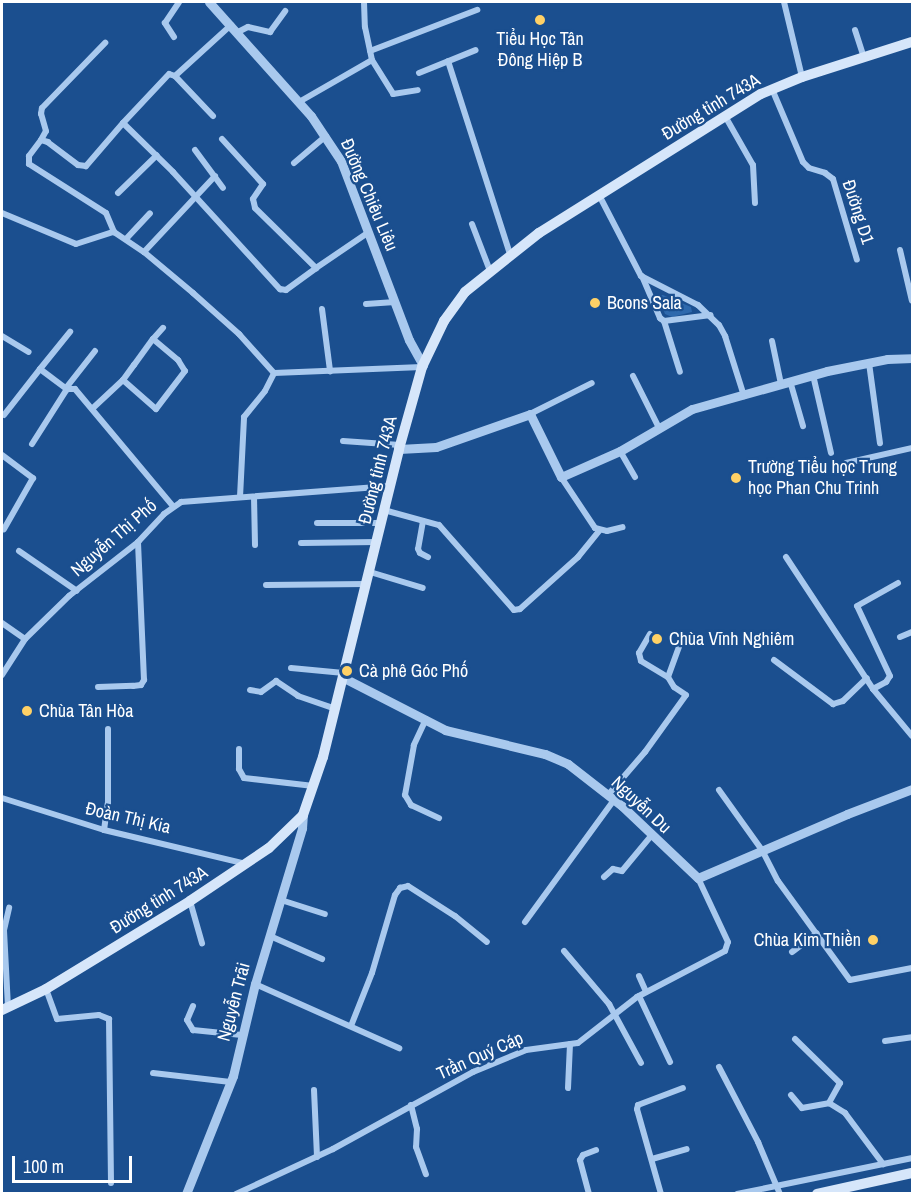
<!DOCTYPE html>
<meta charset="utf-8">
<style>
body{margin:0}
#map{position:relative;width:914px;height:1195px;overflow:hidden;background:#1b4f8f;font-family:"Archivo Narrow",sans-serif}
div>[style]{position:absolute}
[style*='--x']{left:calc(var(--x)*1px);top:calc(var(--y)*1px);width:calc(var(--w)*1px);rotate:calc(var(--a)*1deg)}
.green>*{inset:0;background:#2e69ad}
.minor>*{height:6px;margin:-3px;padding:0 3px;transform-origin:3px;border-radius:3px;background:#a9c9ee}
.tertiary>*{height:9px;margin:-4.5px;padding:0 4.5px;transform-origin:4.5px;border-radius:4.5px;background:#a9c9ee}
.secondary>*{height:10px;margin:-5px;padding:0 5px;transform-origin:5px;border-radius:5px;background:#d6e6fa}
.dots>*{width:16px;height:16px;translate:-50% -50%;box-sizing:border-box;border:3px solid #1b4f8f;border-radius:50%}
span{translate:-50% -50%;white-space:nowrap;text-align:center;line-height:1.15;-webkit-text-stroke:4.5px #1b4f8f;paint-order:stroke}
.poi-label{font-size:18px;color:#fff}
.left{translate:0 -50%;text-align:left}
.right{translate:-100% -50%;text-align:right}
.street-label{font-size:18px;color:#fff}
.frame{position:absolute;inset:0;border:3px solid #fff;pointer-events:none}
.scale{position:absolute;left:12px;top:1156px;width:120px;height:27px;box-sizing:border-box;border:3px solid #fff;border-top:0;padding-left:8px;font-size:18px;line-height:21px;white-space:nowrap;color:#fff;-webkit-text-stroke:4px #1b4f8f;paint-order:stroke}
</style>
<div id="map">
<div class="green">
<div style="clip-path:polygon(658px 295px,663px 295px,691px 307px,692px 312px,672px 317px,665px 314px)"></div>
</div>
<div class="minor">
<div style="--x:364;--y:2;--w:25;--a:88"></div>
<div style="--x:365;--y:27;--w:34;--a:78"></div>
<div style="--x:372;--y:60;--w:40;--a:58"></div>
<div style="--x:393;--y:94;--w:25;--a:-9"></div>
<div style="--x:784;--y:2;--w:77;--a:76.5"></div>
<div style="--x:855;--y:30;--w:29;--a:72"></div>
<div style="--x:238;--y:32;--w:11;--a:-27"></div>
<div style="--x:248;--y:27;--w:23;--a:13"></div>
<div style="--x:270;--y:32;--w:26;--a:-54"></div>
<div style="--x:174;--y:37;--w:17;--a:-123"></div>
<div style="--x:165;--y:23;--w:25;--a:-56"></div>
<div style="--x:370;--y:51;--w:115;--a:-21"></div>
<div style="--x:448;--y:61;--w:203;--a:72.2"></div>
<div style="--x:419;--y:73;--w:61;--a:-22"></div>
<div style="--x:175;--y:76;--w:76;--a:-42.3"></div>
<div style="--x:772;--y:89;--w:79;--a:67"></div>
<div style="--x:803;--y:162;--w:8;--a:45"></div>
<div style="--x:809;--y:168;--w:17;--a:17"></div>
<div style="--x:825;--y:173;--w:10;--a:37"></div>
<div style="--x:833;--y:179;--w:84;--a:73.5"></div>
<div style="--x:299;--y:102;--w:84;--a:-29.9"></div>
<div style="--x:213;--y:116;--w:55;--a:-133.5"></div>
<div style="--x:175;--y:76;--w:6;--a:-162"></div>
<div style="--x:169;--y:74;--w:67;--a:133.2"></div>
<div style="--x:123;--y:123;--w:70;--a:44.4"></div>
<div style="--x:173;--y:172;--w:159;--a:47.6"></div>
<div style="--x:280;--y:289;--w:6;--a:9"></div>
<div style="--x:286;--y:290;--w:37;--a:-36"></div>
<div style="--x:725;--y:116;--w:56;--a:60.3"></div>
<div style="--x:753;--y:165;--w:38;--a:87"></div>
<div style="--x:123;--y:123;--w:57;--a:130.7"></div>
<div style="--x:86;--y:166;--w:8;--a:-173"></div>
<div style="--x:78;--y:165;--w:38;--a:-143"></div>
<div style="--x:48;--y:142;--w:7;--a:-164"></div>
<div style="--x:41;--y:140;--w:20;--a:127"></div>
<div style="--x:29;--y:156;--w:8;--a:90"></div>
<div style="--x:29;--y:164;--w:91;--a:32.5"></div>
<div style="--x:106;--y:213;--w:21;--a:67"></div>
<div style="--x:114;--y:232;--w:36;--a:34"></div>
<div style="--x:144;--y:252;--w:64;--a:39.9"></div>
<div style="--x:193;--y:293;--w:62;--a:41.7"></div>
<div style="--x:239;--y:334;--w:52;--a:48.1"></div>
<div style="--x:274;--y:373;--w:148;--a:-2.3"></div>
<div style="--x:222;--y:139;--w:61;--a:47.7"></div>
<div style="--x:263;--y:184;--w:18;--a:124"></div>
<div style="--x:253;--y:199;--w:9;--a:77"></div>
<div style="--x:255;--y:208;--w:86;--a:44.5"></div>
<div style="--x:316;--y:268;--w:64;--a:-34.2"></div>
<div style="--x:41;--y:140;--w:10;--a:-61"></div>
<div style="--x:46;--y:131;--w:18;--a:-106"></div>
<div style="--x:41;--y:114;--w:6;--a:-81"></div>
<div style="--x:42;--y:108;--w:91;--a:-45.9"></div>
<div style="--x:195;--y:150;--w:47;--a:53.6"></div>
<div style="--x:294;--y:163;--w:42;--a:-40.2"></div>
<div style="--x:118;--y:193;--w:54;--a:-44.3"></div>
<div style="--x:599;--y:195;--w:91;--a:62.6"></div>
<div style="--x:641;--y:276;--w:64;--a:27"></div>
<div style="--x:698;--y:305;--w:29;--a:44"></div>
<div style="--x:719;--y:325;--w:13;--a:61"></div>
<div style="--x:725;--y:336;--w:63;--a:72.4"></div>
<div style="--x:2;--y:213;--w:80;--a:22.7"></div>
<div style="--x:76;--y:244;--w:40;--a:-18"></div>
<div style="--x:472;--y:224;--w:50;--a:69"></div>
<div style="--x:126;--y:239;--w:35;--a:-47"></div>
<div style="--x:900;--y:250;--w:52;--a:76.8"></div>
<div style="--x:144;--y:252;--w:104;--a:-46.9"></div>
<div style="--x:642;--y:276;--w:46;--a:66.8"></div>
<div style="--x:660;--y:318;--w:5;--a:37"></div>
<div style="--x:664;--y:321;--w:47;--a:-7.3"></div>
<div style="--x:366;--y:304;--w:29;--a:-4"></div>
<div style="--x:322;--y:309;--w:63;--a:82.6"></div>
<div style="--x:664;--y:321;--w:53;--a:72.6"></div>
<div style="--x:2;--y:336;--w:31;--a:31"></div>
<div style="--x:153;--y:339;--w:33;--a:40"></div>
<div style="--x:178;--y:360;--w:13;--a:58"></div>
<div style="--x:185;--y:371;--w:48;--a:127.3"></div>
<div style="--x:156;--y:409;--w:44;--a:-138.7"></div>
<div style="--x:123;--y:380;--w:19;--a:-54"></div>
<div style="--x:134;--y:365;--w:32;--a:-54"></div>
<div style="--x:153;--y:339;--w:15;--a:-48"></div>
<div style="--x:772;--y:341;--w:44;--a:78.2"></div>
<div style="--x:869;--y:363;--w:81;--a:82.2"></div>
<div style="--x:40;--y:369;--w:48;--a:-51"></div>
<div style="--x:813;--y:375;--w:80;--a:77"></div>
<div style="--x:633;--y:376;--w:58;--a:63.4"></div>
<div style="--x:790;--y:381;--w:47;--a:73.9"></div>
<div style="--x:66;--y:388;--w:47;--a:-51.9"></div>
<div style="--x:93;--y:408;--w:41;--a:-43"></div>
<div style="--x:530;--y:414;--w:69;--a:-26.6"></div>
<div style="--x:4;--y:415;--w:58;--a:-52"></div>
<div style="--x:40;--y:369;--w:34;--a:37"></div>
<div style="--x:343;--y:441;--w:57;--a:4"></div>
<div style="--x:32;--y:444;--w:65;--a:-57.5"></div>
<div style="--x:67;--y:389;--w:8;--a:0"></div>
<div style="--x:75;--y:389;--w:153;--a:50.1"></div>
<div style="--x:620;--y:451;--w:30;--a:60"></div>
<div style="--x:2;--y:455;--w:39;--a:37"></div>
<div style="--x:33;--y:478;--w:59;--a:119.6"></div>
<div style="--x:846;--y:463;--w:68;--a:-12.8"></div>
<div style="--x:561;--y:477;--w:61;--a:56.3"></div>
<div style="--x:595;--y:528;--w:12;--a:14"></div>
<div style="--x:607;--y:531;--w:16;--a:-14"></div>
<div style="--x:240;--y:497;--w:80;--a:-87.1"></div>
<div style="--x:244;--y:417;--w:33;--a:-51"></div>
<div style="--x:265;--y:391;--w:20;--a:-63"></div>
<div style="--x:254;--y:497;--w:48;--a:88.8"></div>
<div style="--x:384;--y:510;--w:57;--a:15.3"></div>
<div style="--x:439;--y:525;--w:113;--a:48.6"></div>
<div style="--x:514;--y:610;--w:6;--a:-9"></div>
<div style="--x:520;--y:609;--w:78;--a:-41.9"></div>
<div style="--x:578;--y:557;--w:33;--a:-51"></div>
<div style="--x:423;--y:521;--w:28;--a:100"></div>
<div style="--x:418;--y:549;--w:4;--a:63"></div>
<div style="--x:420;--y:553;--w:9;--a:27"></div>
<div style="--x:317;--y:523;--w:64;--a:0"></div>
<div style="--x:301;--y:543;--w:76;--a:-0.8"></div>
<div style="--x:19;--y:551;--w:70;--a:34.6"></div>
<div style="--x:786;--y:557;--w:158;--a:56.6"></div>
<div style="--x:873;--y:689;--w:61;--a:50.3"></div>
<div style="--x:370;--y:572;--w:55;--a:16.8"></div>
<div style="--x:266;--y:585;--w:100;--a:-0.6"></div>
<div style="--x:2;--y:623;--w:28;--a:35"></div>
<div style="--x:650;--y:634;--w:22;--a:120"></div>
<div style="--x:639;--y:653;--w:8;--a:76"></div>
<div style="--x:641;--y:661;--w:31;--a:31"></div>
<div style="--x:900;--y:637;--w:13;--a:-23"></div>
<div style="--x:774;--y:660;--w:74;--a:36.7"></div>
<div style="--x:833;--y:704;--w:10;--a:-17"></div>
<div style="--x:843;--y:701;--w:33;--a:-44"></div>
<div style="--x:291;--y:668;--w:53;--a:5.4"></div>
<div style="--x:2;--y:675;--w:43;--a:-57.4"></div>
<div style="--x:25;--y:639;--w:62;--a:-44.3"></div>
<div style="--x:69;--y:596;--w:88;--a:-38"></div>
<div style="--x:138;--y:542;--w:38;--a:-47"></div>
<div style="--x:164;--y:514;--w:21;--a:-35"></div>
<div style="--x:181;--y:502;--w:210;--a:-4.4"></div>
<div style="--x:98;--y:687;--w:35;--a:-2"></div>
<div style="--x:133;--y:686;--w:8;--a:-7"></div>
<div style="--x:141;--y:685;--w:6;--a:-59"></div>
<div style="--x:144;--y:680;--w:138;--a:-92.5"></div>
<div style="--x:873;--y:689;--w:15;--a:-28"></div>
<div style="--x:886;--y:682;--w:7;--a:-56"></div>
<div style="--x:890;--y:676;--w:77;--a:-115.2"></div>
<div style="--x:857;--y:606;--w:47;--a:-29.3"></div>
<div style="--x:250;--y:690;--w:11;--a:10"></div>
<div style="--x:261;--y:692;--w:19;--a:-36"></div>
<div style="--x:276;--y:681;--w:27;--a:34"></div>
<div style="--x:298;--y:696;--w:39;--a:19"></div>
<div style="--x:426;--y:719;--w:29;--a:115"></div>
<div style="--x:414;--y:745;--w:51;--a:100.2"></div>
<div style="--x:405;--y:795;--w:12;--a:59"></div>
<div style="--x:411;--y:805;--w:31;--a:25"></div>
<div style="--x:239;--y:749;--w:20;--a:90"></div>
<div style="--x:239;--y:769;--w:10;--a:61"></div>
<div style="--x:244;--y:778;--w:70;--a:6.5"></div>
<div style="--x:719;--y:790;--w:74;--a:54.4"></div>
<div style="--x:762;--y:850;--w:35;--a:63"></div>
<div style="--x:778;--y:881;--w:122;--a:54"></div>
<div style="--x:850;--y:980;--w:63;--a:-11"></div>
<div style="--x:608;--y:795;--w:57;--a:-49.3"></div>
<div style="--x:645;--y:752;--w:70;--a:-54.3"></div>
<div style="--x:686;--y:695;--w:14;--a:-146"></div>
<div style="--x:674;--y:687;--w:12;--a:-121"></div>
<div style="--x:668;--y:677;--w:37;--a:-70"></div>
<div style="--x:2;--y:798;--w:107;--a:17.4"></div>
<div style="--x:104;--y:830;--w:147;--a:13.4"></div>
<div style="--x:104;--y:830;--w:27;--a:-82"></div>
<div style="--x:108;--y:803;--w:74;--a:-90"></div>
<div style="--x:604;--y:877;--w:12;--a:-42"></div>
<div style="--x:613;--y:869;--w:9;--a:13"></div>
<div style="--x:622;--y:871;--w:45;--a:-50.4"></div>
<div style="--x:281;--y:900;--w:46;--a:17.7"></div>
<div style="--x:190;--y:901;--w:44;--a:74.1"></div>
<div style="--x:525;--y:922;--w:151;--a:-53.9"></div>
<div style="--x:270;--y:936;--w:57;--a:23.9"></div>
<div style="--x:564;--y:951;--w:70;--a:49.7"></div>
<div style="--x:609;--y:1004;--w:67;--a:61.5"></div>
<div style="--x:792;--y:952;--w:31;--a:-37"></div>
<div style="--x:639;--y:976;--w:17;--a:66"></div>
<div style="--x:255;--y:984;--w:158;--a:24"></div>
<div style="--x:46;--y:989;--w:32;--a:70"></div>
<div style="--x:57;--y:1019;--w:42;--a:-5.4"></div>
<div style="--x:99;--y:1015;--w:11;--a:22"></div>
<div style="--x:109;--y:1019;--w:164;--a:89.3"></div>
<div style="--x:639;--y:996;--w:73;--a:64.8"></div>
<div style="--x:193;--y:1006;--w:15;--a:113"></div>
<div style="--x:187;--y:1020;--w:12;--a:59"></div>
<div style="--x:193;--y:1030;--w:49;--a:5.8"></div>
<div style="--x:8;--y:1007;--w:77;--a:-93"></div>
<div style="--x:4;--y:930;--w:23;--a:-77"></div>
<div style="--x:351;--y:1026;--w:57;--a:-68.4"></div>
<div style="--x:372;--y:973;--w:81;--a:-73.6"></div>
<div style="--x:395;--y:895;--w:9;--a:-54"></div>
<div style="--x:400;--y:888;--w:8;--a:-14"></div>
<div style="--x:408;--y:886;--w:56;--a:32.6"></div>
<div style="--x:455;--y:916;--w:41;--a:39.1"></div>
<div style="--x:795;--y:1039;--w:63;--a:44.4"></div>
<div style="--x:840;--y:1083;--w:23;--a:119"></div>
<div style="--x:885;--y:1041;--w:27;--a:-8"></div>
<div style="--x:719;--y:1067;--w:85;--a:62.5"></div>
<div style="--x:758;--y:1142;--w:56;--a:67.1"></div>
<div style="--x:153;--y:1073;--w:78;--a:6.7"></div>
<div style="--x:568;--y:1088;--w:44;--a:-87.4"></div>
<div style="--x:314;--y:1090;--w:67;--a:87.4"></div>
<div style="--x:791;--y:1095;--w:17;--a:50"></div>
<div style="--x:802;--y:1108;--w:27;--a:-10"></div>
<div style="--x:829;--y:1103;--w:19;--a:32"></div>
<div style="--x:845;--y:1113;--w:64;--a:53.3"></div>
<div style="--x:411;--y:1105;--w:25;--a:76"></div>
<div style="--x:417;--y:1129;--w:18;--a:93"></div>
<div style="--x:416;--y:1147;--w:29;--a:70"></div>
<div style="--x:652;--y:1159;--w:36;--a:-16"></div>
<div style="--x:236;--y:1194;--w:107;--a:-24.9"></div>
<div style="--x:333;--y:1149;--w:160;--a:-28.8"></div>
<div style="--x:473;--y:1072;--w:57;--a:-22.5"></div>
<div style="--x:526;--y:1050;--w:52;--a:-7.7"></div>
<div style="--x:578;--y:1043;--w:75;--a:-37.9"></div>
<div style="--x:637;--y:997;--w:99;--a:-27.6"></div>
<div style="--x:725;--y:951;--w:9;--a:-72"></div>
<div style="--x:728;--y:942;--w:71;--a:-115.1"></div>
<div style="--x:589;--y:1194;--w:35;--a:-105"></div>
<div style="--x:580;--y:1160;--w:6;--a:-59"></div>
<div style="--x:583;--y:1155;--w:14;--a:-21"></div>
<div style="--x:661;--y:1194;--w:88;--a:-105.8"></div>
<div style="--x:637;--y:1109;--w:4;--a:-76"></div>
<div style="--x:638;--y:1105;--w:48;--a:-20.7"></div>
<div style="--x:737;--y:1194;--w:179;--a:-11.6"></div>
</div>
<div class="tertiary">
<div style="--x:209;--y:2;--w:153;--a:48.2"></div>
<div style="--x:311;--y:116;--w:54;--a:56.3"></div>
<div style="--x:341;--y:161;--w:191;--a:69.2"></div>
<div style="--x:409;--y:340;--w:29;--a:61"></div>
<div style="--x:399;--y:449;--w:37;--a:-3"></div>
<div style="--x:436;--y:447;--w:100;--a:-19.3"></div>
<div style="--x:530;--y:414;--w:70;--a:63.8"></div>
<div style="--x:561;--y:477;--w:64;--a:-23.8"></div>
<div style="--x:620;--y:451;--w:83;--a:-30.3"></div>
<div style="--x:692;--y:409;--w:140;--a:-15.7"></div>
<div style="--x:827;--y:371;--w:61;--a:-11.3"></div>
<div style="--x:887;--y:359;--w:25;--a:-2"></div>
<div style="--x:344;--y:678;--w:114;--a:27.2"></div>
<div style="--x:445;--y:730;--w:103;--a:13.5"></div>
<div style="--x:545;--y:754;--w:25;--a:23"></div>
<div style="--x:568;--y:764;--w:68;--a:37.9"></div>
<div style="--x:622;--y:806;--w:105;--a:43.5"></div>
<div style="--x:698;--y:878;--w:162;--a:-23.2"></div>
<div style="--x:847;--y:814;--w:70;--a:-21"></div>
<div style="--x:186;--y:1194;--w:127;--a:-68.3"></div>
<div style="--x:233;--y:1076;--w:95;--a:-76.6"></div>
<div style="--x:255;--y:984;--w:163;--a:-73.2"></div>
<div style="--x:302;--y:828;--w:13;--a:-86"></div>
</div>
<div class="secondary">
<div style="--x:2;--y:1010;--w:49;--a:-25.5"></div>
<div style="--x:46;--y:989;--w:169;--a:-31.4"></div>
<div style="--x:190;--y:901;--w:95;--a:-33.9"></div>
<div style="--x:269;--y:848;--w:47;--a:-44.1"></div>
<div style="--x:303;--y:815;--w:61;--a:-71"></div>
<div style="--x:323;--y:757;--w:317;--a:-76.1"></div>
<div style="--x:399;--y:449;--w:85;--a:-74.3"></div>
<div style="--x:422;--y:367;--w:51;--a:-64.4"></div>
<div style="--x:444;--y:321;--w:36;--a:-54"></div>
<div style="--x:465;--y:292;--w:95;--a:-38.6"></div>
<div style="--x:539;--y:233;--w:262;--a:-32.1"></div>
<div style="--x:761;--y:94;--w:44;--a:-22.5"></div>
<div style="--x:802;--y:77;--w:115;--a:-17.7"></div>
<div style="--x:817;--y:1194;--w:97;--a:-12.5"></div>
</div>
<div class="dots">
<div style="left:540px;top:20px;background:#ffd166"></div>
<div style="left:595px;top:303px;background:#ffd166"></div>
<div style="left:736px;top:478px;background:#ffd166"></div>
<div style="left:657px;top:639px;background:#ffd166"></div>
<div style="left:347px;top:671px;background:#ffd166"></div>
<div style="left:27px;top:711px;background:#ffd166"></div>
<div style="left:873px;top:940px;background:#ffd166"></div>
</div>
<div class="poi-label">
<span style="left:540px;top:50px">Tiểu Học Tân<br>Đông Hiệp B</span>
<span class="left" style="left:607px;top:303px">Bcons Sala</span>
<span class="left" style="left:748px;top:478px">Trường Tiểu học Trung<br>học Phan Chu Trinh</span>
<span class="left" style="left:669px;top:639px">Chùa Vĩnh Nghiêm</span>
<span class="left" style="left:359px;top:671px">Cà phê Góc Phố</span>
<span class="left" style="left:39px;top:711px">Chùa Tân Hòa</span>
<span class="right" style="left:861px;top:940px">Chùa Kim Thiền</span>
</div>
<div class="street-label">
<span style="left:711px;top:107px;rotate:-31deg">Đường tỉnh 743A</span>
<span style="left:369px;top:195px;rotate:67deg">Đường Chiêu Liêu</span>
<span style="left:858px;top:212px;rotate:72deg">Đường D1</span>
<span style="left:378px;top:470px;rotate:-76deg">Đường tỉnh 743A</span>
<span style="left:114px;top:538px;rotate:-41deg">Nguyễn Thị Phố</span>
<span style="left:641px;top:805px;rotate:43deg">Nguyễn Du</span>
<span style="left:128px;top:818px;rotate:13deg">Đoàn Thị Kia</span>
<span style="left:159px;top:900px;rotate:-32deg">Đường tỉnh 743A</span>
<span style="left:234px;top:1002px;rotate:-75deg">Nguyễn Trãi</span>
<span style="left:480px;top:1056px;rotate:-24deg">Trần Quý Cáp</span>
</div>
<div class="frame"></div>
<div class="scale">100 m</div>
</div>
